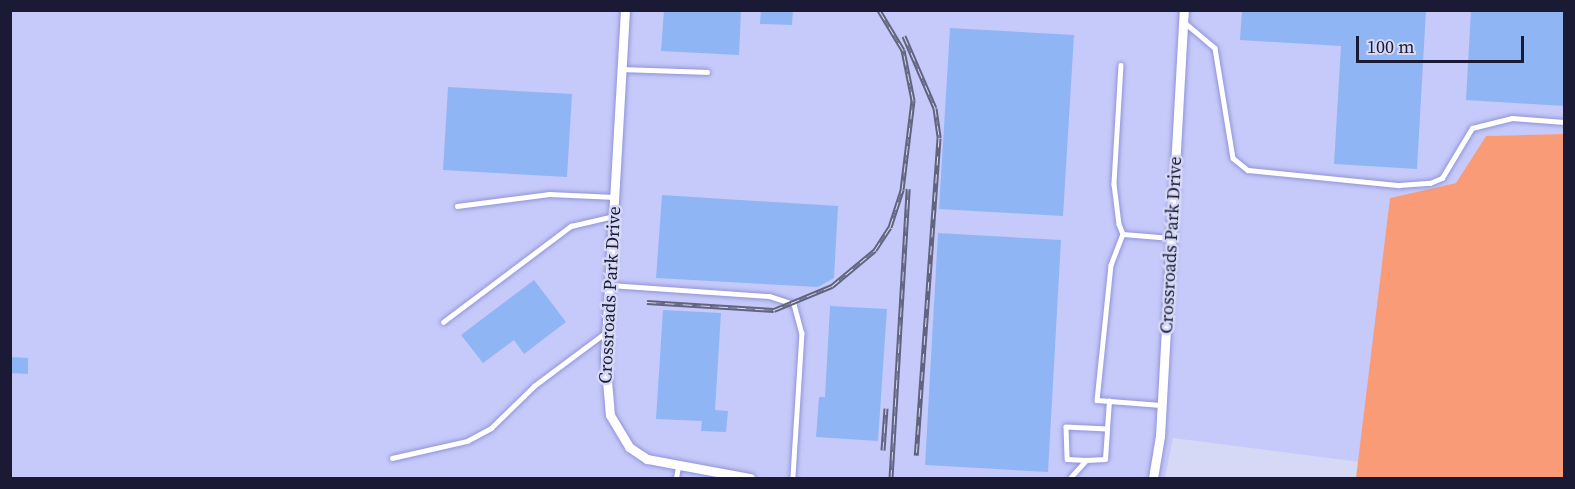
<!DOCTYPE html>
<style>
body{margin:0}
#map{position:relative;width:1575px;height:489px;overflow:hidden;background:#d6d9f6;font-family:"Source Serif 4",serif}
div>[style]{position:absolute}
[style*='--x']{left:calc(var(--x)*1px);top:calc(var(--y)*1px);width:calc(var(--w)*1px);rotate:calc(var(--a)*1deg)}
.built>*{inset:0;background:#c6cafa}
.green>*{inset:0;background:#f99b77}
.building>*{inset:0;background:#90b5f5}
.roads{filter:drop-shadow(0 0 2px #9094d8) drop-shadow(0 0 2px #9094d8)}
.lane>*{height:4.5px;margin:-2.25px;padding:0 2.25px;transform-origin:2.25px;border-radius:2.25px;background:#fff}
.street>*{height:9px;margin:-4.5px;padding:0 4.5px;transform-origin:4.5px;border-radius:4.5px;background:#fff}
.rail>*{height:5px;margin-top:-2.5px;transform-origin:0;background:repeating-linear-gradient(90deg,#d6d9f6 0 9px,#62647f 0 18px);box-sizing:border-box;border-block:2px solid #62647f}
span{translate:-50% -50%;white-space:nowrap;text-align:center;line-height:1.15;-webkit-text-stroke:5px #d6d9f6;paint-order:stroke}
.street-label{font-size:18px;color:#1a1a34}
.frame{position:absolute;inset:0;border:12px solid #1a1a34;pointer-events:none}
.scale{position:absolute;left:1356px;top:36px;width:168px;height:27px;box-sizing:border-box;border:3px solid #1a1a34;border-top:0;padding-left:8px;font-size:18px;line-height:21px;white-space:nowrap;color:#1a1a34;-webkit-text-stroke:4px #d6d9f6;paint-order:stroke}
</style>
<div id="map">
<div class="built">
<div style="clip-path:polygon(10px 11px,1564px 11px,1564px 134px,1486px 136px,1456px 183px,1390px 198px,1360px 462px,1173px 438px,1165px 478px,11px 478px)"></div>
</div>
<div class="green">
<div style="clip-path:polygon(1564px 134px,1564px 478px,1356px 478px,1390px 198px,1456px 183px,1486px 136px)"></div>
</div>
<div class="building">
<div style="clip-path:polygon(664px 10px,741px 10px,739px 55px,661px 51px)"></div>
<div style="clip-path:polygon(761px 10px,793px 10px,792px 25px,760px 24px)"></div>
<div style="clip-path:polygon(1242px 10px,1426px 10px,1417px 169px,1334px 164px,1341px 46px,1240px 40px)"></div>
<div style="clip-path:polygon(1471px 10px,1564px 10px,1564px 106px,1466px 100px)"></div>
<div style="clip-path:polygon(950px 28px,1074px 35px,1063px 216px,939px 209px)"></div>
<div style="clip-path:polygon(448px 87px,572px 94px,567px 177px,443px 170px)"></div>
<div style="clip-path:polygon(662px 195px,838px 206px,834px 278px,818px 287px,656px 278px)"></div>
<div style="clip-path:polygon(938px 233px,1061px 240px,1048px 472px,925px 465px)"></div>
<div style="clip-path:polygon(534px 280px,566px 322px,524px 354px,514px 340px,483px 363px,461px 335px)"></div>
<div style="clip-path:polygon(830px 306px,887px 309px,878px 441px,816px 437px,819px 397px,825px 397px)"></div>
<div style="clip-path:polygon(663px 310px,721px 313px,715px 410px,728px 411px,726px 432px,701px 431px,702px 421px,656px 419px)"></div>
<div style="clip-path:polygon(10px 357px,28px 358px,28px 374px,10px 373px)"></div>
</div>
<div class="roads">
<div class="lane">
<div style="--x:1184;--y:22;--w:40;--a:40"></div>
<div style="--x:1215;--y:48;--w:111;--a:80.7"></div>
<div style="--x:1233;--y:158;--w:19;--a:39"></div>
<div style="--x:1248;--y:170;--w:152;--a:5.7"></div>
<div style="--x:1399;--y:185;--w:31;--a:-4"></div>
<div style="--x:1430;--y:183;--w:13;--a:-23"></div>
<div style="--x:1442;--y:178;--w:58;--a:-59"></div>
<div style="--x:1472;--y:128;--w:41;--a:-14"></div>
<div style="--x:1512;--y:118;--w:52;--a:4.4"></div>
<div style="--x:1121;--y:65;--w:119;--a:93.4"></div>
<div style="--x:1114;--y:184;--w:40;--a:82.9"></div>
<div style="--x:1119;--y:224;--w:11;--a:68"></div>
<div style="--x:1123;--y:234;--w:48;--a:4.8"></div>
<div style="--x:622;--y:69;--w:85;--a:2"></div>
<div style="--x:457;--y:206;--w:93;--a:-7.4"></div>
<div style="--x:549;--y:194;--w:66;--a:2.6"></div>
<div style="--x:1123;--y:234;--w:33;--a:111"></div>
<div style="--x:1111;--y:265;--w:136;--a:95.9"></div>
<div style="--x:1097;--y:400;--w:64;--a:4.5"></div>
<div style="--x:610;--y:285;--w:159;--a:4"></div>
<div style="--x:769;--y:296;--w:26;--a:18"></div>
<div style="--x:794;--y:304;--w:30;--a:75"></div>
<div style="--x:802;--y:333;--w:145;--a:93.6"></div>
<div style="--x:443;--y:322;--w:160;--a:-36.9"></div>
<div style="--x:571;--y:226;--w:44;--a:-13.1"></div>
<div style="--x:1107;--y:429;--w:28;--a:-86"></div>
<div style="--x:392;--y:458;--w:77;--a:-12.8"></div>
<div style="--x:467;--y:441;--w:27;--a:-28"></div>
<div style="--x:491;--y:428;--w:60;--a:-44.3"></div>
<div style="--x:534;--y:386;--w:89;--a:-36.7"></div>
<div style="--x:676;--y:478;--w:11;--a:-80"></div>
<div style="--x:1070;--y:478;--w:24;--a:-48"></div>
<div style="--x:1086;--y:460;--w:19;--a:-3"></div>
<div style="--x:1105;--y:459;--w:30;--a:-86"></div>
<div style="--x:1107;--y:429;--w:41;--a:-177.2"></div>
<div style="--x:1066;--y:427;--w:32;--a:88"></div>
<div style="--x:1067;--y:459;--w:19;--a:3"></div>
</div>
<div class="street">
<div style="--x:625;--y:10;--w:348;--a:93.3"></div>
<div style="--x:605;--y:357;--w:58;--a:85.1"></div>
<div style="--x:610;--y:415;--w:37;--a:59"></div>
<div style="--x:629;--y:447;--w:22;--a:34"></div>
<div style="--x:647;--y:459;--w:105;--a:10.5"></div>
<div style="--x:1153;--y:478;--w:43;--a:-80.5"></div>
<div style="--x:1160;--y:436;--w:427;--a:-86.8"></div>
</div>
</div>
<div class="rail">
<div style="--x:904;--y:36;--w:78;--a:66.7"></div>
<div style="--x:935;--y:108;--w:30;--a:82"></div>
<div style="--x:939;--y:138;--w:318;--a:94.1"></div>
<div style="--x:647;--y:302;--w:127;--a:3.6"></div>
<div style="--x:774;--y:310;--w:63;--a:-22.5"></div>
<div style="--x:832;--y:286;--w:56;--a:-39.9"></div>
<div style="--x:875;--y:250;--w:27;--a:-57"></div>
<div style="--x:890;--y:227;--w:39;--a:-72"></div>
<div style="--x:902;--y:190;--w:91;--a:-83"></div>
<div style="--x:913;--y:100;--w:51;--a:-101.3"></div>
<div style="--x:903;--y:50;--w:47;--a:-121"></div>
<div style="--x:883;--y:450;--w:42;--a:-85.9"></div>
<div style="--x:891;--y:478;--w:290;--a:-86.6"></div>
</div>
<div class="street-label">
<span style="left:1171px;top:245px;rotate:-87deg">Crossroads Park Drive</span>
<span style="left:610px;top:295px;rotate:-87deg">Crossroads Park Drive</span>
</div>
<div class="frame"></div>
<div class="scale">100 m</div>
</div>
